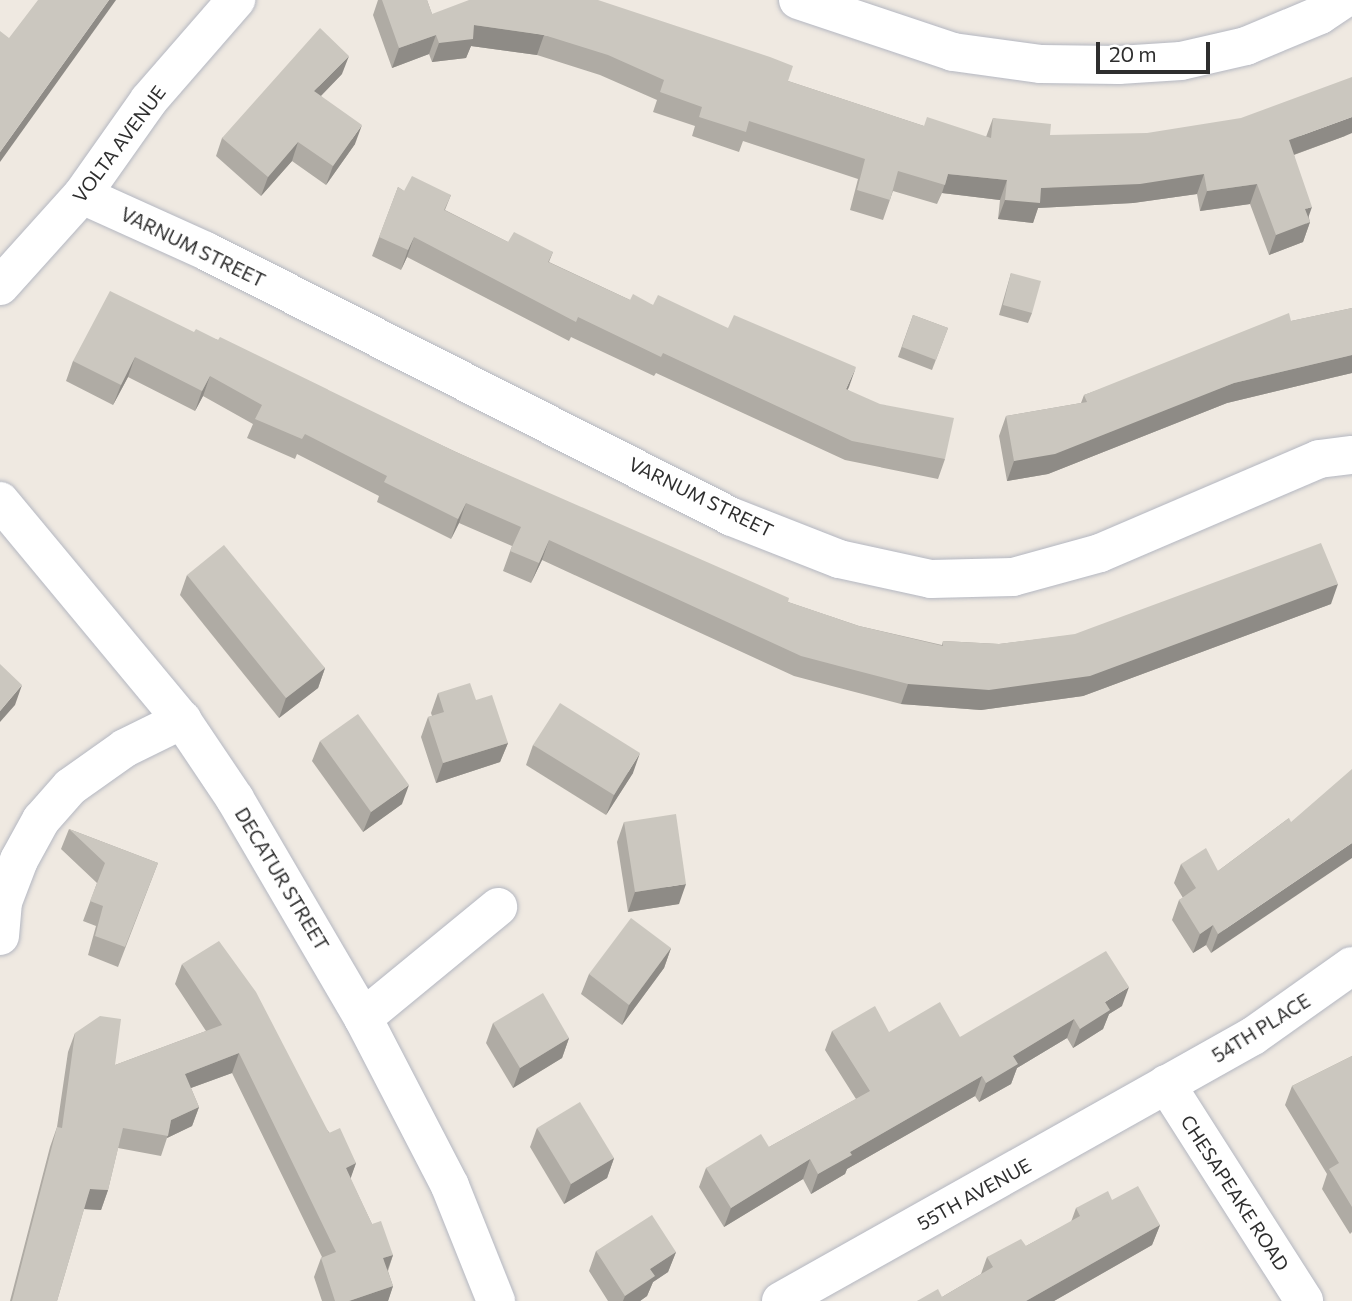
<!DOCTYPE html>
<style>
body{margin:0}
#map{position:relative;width:1352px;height:1301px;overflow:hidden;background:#efe9e1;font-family:Commissioner,sans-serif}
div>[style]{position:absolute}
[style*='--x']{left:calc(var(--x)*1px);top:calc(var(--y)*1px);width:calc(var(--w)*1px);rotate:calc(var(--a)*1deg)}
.roads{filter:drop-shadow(0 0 2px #b4b7c1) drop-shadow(0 0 2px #b4b7c1)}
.minor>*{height:38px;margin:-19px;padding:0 19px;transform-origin:19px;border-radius:19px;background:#fff}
.wall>*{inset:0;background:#afaba4}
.shaded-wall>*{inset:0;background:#8e8b86}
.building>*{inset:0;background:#cbc7bf}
span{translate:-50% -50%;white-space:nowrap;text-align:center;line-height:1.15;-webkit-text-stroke:6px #fff;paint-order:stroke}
.street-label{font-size:19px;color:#2e2e2e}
.scale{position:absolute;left:1096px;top:42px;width:114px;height:32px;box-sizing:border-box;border:4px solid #2e2e2e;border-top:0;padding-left:9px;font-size:21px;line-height:24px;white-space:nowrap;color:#2e2e2e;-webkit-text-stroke:5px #fff;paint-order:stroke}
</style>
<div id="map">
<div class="roads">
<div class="minor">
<div style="--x:798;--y:0;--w:163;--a:18.5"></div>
<div style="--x:953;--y:52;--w:89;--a:7.8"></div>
<div style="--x:1041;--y:64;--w:78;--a:0.7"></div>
<div style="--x:1119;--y:65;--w:62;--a:-3.7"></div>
<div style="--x:1181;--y:61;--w:67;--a:-13"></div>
<div style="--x:1246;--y:46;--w:80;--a:-22.7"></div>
<div style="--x:1320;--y:15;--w:27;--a:-34"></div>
<div style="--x:82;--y:195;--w:136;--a:24.3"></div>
<div style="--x:206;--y:251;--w:589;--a:26.83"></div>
<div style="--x:732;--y:517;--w:115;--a:21.4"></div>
<div style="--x:839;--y:559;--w:94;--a:12.3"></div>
<div style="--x:931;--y:579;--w:82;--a:-1.4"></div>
<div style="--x:1013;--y:577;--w:90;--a:-15.4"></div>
<div style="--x:1100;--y:553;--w:238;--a:-23.2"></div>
<div style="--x:1319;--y:459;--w:33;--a:-7"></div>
<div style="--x:0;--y:286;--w:122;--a:-48"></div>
<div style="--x:82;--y:195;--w:116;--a:-54.8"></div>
<div style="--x:149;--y:100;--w:133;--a:-49"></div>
<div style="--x:0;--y:501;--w:285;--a:50.3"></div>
<div style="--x:182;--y:720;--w:95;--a:56.1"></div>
<div style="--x:235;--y:799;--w:254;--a:59.7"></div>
<div style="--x:363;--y:1018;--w:189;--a:62.6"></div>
<div style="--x:450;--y:1186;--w:124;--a:68.2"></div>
<div style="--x:0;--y:936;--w:34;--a:-85"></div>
<div style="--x:3;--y:902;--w:45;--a:-69.1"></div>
<div style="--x:19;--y:860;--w:46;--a:-61.2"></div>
<div style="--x:41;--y:820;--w:44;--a:-48.7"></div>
<div style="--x:70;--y:787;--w:67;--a:-35.3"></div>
<div style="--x:125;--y:748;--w:64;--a:-26.2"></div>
<div style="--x:363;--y:1018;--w:175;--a:-39.4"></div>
<div style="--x:1166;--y:1084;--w:257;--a:57.5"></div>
<div style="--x:781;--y:1301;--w:541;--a:-29.31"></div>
<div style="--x:1253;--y:1036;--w:121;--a:-35.3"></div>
</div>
</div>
<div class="wall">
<div style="clip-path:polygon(378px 0,427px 0,432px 14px,788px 81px,924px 126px,986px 137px,993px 118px,1050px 135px,1345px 136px,1294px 155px,1310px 222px,1303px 242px,1269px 255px,1250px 204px,1200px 211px,1197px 194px,1133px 203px,1038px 208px,1033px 223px,998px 219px,1000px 200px,942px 193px,937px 204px,893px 191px,883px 220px,850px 210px,858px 179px,743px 141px,739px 152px,692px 136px,695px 126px,653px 112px,657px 100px,600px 75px,537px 55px,471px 46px,466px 58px,432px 62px,429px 54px,392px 68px,373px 15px)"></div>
<div style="clip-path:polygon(342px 74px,321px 96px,355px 144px,326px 185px,292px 161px,261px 196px,216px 156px,222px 138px)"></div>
<div style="clip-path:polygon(398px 187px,404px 191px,451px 195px,445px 210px,508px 242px,553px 252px,549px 262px,630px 300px,653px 305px,848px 390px,945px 459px,938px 479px,845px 460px,656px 373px,654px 376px,571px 337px,569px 341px,407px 257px,401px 270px,372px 256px)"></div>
<div style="clip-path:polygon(1011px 273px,1032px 313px,1028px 323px,999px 315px)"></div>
<div style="clip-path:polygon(1352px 308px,1352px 373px,1227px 403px,1048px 474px,1007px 481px,999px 436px,1006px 416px,1081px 403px,1084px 395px,1291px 321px)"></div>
<div style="clip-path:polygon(913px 315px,948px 328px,932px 370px,898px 357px)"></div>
<div style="clip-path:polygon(194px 332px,218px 340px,456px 452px,788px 602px,859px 626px,942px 645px,943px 641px,999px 644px,1331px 604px,1083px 696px,981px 710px,901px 704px,794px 676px,542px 560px,531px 583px,503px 571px,512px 546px,459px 523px,451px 539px,377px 502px,379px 496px,297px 454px,295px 459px,247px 438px,253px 424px,203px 396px,195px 411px,128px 377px,113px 405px,66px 381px,73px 361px)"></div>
<div style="clip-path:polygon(187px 575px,325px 668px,318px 688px,279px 718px,180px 595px)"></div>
<div style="clip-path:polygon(438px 693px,476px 700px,508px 743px,500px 762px,436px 783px,421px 737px,428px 717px,432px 716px,431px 713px)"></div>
<div style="clip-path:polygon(320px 741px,402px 804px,363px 832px,312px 761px)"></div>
<div style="clip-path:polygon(533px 745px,633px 773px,606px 815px,526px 765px)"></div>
<div style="clip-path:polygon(1289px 818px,1211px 953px,1206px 945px,1193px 953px,1172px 920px,1179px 900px,1183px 898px,1174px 883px,1181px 864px,1218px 871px)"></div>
<div style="clip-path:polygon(624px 822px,679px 904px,628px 912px,617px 842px)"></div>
<div style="clip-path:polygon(69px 829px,158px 863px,118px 967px,88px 955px,96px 926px,83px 921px,97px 883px,61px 849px)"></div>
<div style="clip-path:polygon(671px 948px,664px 968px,622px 1025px,581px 994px,589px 974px)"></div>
<div style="clip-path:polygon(182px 964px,356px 1163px,350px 1178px,372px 1224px,393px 1255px,388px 1271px,393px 1286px,388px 1301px,322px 1301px,314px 1277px,321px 1258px,322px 1257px,232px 1073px,191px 1088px,199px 1107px,192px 1126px,167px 1138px,161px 1156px,118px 1148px,108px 1190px,101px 1210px,84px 1209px,57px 1301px,10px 1301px,50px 1147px,57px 1127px,68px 1052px,75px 1033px,115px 1065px,206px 1031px,175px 984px)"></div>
<div style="clip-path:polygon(1122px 1006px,1109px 1014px,1103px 1029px,1073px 1048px,1067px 1038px,1017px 1068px,1011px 1084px,979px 1102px,975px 1096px,847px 1169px,845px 1174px,811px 1194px,803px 1179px,724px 1227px,699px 1187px,706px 1168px,769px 1147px,856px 1099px,825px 1050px,832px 1031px,889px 1032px,960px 1037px)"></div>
<div style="clip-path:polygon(493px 1023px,569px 1038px,562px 1058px,513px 1088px,486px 1043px)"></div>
<div style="clip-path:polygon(1352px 1056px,1352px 1232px,1350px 1234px,1322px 1189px,1327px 1174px,1285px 1105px,1292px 1086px)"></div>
<div style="clip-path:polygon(537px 1128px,614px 1158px,607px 1178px,564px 1204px,530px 1147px)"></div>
<div style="clip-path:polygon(1112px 1200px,1160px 1225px,1152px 1245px,1054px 1301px,917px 1301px,942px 1297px,981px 1274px,987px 1257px,1026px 1246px,1071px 1222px,1076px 1208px)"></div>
<div style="clip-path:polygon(596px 1251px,676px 1252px,668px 1272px,653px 1282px,647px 1296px,640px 1301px,608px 1301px,589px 1271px)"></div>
</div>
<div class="shaded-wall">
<div style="clip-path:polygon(109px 0,116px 0,0 162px,0 152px)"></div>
<div style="clip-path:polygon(474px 25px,544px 35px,537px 55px,471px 46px,466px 58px,432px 62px,439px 43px)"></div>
<div style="clip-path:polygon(436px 35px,429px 54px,392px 68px,399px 48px)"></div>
<div style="clip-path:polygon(349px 56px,342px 74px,307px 110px,314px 91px)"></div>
<div style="clip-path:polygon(1352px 117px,1352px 133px,1345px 136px,1282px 159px,1289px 140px)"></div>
<div style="clip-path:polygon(362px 125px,355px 144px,326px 185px,333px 166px)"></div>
<div style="clip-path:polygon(298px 142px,292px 161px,261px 196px,268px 177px)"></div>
<div style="clip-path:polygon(948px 174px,1007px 180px,1000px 200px,942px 193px)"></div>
<div style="clip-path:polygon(1204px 174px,1197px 194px,1133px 203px,1038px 208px,1033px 223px,998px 219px,1005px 200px,1041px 188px)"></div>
<div style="clip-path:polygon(1257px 184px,1250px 204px,1200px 211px,1207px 191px)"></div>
<div style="clip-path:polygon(1312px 207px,1306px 224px,1310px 222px,1303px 242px,1269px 255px,1276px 235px,1305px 209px)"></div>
<div style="clip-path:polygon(414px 237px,407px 257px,401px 270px,408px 250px)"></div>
<div style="clip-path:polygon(1352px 355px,1352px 373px,1227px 403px,1048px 474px,1007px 481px,1014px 461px,1234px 383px)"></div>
<div style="clip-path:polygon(135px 357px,128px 377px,113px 405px,121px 385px)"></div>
<div style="clip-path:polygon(856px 367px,849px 387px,839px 409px,846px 389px)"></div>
<div style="clip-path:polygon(210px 376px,203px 396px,195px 411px,202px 391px)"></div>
<div style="clip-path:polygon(466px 503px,459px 523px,451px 539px,458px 519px)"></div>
<div style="clip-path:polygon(549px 540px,542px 560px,531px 583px,539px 563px)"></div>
<div style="clip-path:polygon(1338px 584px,1331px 604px,1083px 696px,981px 710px,901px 704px,908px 684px)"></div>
<div style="clip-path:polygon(325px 668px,318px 688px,279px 718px,286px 698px)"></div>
<div style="clip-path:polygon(22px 685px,15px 705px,0 722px,0 711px)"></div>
<div style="clip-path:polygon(508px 743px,500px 762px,436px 783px,443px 763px)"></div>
<div style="clip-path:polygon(640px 753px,633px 773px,606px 815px,614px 795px)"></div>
<div style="clip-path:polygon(409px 785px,402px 804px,363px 832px,371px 812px)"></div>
<div style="clip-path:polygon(1352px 843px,1352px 858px,1211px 953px,1218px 934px)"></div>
<div style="clip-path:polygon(686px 884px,679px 904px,628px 912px,635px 892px)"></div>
<div style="clip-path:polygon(1213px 925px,1206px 945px,1193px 953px,1200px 934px)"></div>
<div style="clip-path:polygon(671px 948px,664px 968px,622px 1025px,629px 1005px)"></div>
<div style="clip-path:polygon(1129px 987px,1122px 1006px,1109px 1014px,1103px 1029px,1073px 1048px,1080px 1029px,1105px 1002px)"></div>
<div style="clip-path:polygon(1074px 1019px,1067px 1038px,1017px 1068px,1011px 1084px,979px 1102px,986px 1083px,1013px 1056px)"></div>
<div style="clip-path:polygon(569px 1038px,562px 1058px,513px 1088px,520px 1068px)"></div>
<div style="clip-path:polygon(239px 1053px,232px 1073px,177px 1093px,185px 1074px)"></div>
<div style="clip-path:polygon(982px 1076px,975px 1096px,847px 1169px,845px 1174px,811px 1194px,818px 1174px,850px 1152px)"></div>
<div style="clip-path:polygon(199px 1107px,192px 1126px,167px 1138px,171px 1120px)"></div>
<div style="clip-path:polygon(614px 1158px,607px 1178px,564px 1204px,571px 1184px)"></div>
<div style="clip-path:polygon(810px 1159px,803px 1179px,724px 1227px,731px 1208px)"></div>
<div style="clip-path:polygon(356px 1163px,349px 1183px,346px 1168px)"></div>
<div style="clip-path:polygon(90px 1189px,108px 1190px,101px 1210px,83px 1209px)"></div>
<div style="clip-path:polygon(1160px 1225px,1152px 1245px,1054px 1301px,1026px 1301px)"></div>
<div style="clip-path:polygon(676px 1252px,668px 1272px,653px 1282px,647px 1296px,640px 1301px,623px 1301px,625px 1296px,650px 1269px)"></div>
<div style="clip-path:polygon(393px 1255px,386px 1274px,383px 1258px)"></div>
<div style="clip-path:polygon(393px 1286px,388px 1301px,349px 1301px)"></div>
</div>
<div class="building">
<div style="clip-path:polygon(38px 0,109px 0,0 152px,0 31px,9px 38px)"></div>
<div style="clip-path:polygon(382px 0,427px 0,432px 14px,469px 0,598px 0,770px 57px,793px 66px,788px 81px,924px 126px,927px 117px,991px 138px,993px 118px,1051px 124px,1050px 135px,1147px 133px,1241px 118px,1352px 77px,1352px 117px,1289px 140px,1312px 207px,1305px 209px,1310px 222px,1276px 235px,1257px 184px,1207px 191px,1204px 174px,1140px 184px,1041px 188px,1040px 203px,1005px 200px,1007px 180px,948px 174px,945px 185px,898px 171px,890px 200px,857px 190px,865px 159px,749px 121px,746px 132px,699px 117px,702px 107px,660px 92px,664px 80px,608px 55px,544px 35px,474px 25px,473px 39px,439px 43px,436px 35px,399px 48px)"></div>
<div style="clip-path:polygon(320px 28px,349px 56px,314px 91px,362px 125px,333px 166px,298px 142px,268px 177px,222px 138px)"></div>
<div style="clip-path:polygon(412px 176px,451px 195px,444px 210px,508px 242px,514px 232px,553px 252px,548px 262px,630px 300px,633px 294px,653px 305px,658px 295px,728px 328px,734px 315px,856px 367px,846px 389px,880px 404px,954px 418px,945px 459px,852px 441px,663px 353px,661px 357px,578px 317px,576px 322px,414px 237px,408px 250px,379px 237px,398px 187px,404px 191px)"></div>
<div style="clip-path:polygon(1011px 273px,1041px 281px,1032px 313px,1003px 305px)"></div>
<div style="clip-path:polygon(110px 291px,194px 332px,196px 329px,218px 340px,220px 337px,456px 452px,789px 598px,788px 602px,859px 626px,943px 646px,943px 641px,999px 644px,1075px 634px,1321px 543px,1338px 584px,1090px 676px,989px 690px,908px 684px,801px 656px,549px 540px,539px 563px,510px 551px,521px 527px,466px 503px,458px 519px,384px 482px,387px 476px,305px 434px,302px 439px,255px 419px,262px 405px,210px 376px,202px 391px,135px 357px,121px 385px,73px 361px)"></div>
<div style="clip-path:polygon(1352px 308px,1352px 355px,1234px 383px,1055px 454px,1014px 461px,1006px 416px,1087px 402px,1084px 395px,1289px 313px,1291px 321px)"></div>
<div style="clip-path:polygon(913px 315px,948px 328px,936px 360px,902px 347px)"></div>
<div style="clip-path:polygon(224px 545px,325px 668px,286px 698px,187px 575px)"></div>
<div style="clip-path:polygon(0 664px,22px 685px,0 711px)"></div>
<div style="clip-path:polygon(470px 683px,476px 700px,492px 695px,508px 743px,443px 763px,428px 717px,444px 712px,438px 693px)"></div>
<div style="clip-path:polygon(560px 703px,640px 753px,614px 795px,533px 745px)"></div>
<div style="clip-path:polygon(358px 714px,409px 785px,371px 812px,320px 741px)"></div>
<div style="clip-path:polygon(1352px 769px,1352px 843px,1218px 934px,1213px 925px,1200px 934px,1179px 900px,1196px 888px,1181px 864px,1206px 848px,1218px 871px,1289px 818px,1291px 822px)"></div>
<div style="clip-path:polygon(676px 814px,686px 884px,635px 892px,624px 822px)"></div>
<div style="clip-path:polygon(69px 829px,158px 863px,125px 947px,95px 936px,103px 906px,90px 901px,105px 863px)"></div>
<div style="clip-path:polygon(631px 918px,671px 948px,629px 1005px,589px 974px)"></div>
<div style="clip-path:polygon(219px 941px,256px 992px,329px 1133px,340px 1128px,356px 1163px,346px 1168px,372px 1224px,381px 1221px,393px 1255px,383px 1258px,393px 1286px,349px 1301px,335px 1301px,321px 1258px,336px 1252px,239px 1053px,185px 1074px,199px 1107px,171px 1120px,168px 1136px,123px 1128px,108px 1190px,90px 1189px,57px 1301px,12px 1301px,57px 1127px,62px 1128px,75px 1033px,100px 1016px,121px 1019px,115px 1065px,222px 1025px,182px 964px)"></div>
<div style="clip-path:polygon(1106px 951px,1129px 987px,1105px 1002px,1110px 1010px,1080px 1029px,1074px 1019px,1013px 1056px,1018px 1064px,986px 1083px,982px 1076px,850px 1152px,852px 1155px,818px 1174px,810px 1159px,731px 1208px,706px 1168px,761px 1134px,769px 1147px,870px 1091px,832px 1031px,875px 1006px,889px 1032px,940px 1002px,960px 1037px)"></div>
<div style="clip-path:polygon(543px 993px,569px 1038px,520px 1068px,493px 1023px)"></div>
<div style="clip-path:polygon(1352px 1056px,1352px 1207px,1329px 1169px,1339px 1163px,1292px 1086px)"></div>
<div style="clip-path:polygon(580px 1102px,614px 1158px,571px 1184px,537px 1128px)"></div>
<div style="clip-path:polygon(1138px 1186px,1160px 1225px,1026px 1301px,917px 1301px,938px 1289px,942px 1297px,993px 1267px,987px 1257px,1021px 1239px,1026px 1246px,1080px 1216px,1076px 1208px,1108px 1191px,1112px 1200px)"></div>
<div style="clip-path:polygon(652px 1215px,676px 1252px,650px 1269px,655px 1276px,625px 1296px,596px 1251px)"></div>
</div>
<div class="street-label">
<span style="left:119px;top:144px;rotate:-53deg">VOLTA AVENUE</span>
<span style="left:193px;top:247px;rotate:26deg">VARNUM STREET</span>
<span style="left:701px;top:497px;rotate:26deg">VARNUM STREET</span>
<span style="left:282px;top:879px;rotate:59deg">DECATUR STREET</span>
<span style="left:1261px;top:1028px;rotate:-32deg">54TH PLACE</span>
<span style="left:1235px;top:1193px;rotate:57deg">CHESAPEAKE ROAD</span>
<span style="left:974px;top:1194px;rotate:-29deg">55TH AVENUE</span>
</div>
<div class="scale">20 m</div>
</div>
